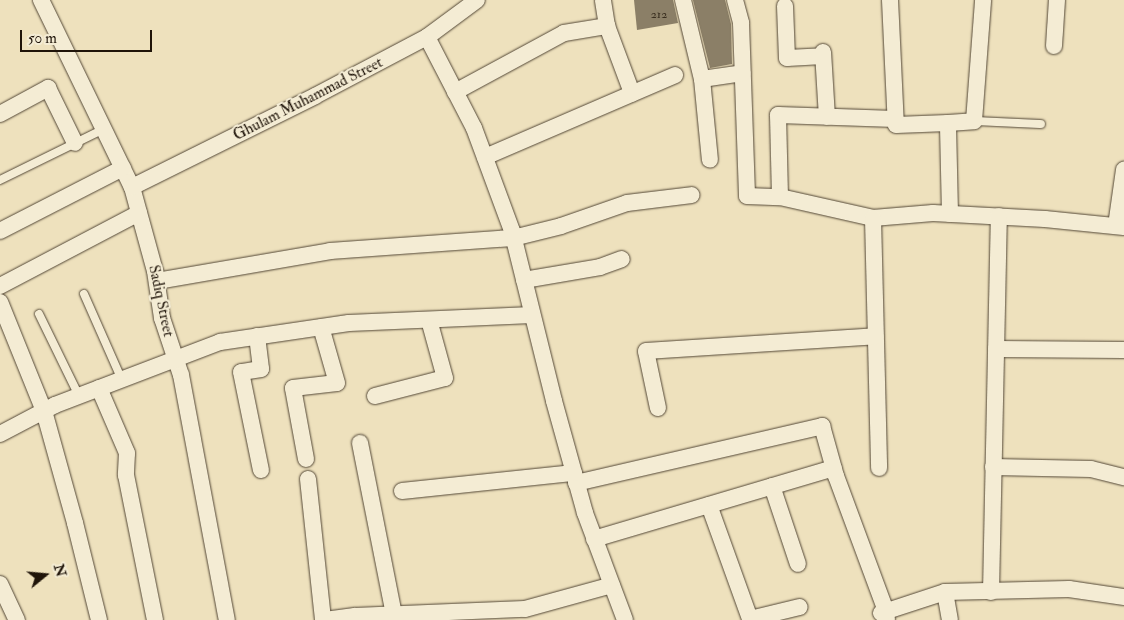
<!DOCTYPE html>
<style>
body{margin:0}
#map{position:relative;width:1124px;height:620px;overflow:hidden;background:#eee1bd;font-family:"IM FELL Double Pica",serif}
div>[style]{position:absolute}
.building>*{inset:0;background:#8b7f67}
.roads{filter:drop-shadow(0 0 1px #534736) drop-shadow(0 0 1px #534736)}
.lane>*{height:8px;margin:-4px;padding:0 4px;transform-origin:4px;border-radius:4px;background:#f4ecd4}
.street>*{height:16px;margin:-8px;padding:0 8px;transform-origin:8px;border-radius:8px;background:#f4ecd4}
span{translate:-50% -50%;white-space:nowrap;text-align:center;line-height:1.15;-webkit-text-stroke:4px #f4ecd4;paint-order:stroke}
.number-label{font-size:12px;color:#3a2f20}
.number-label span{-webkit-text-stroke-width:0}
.street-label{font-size:15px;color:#1f1409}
.north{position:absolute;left:20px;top:550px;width:50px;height:50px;-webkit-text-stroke:4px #f4ecd4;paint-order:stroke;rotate:73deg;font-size:14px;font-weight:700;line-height:20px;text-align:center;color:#1f1409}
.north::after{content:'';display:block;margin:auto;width:18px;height:22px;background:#1f1409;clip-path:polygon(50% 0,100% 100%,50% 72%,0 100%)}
.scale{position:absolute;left:20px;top:30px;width:132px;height:22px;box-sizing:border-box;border:2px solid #1f1409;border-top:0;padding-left:6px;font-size:15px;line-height:18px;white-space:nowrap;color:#1f1409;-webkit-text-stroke:4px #f4ecd4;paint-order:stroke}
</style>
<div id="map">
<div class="building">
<div style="clip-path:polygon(634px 0,673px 0,678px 23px,637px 30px)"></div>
<div style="clip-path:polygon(693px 0,725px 0,731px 24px,732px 64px,710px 68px)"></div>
</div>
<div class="roads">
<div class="lane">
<div style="left:974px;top:121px;width:67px;rotate:2.6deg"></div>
<div style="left:0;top:180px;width:116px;rotate:-26.1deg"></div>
<div style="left:84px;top:294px;width:94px;rotate:66.2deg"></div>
<div style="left:39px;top:314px;width:91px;rotate:64deg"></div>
</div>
<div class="street">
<div style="left:41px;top:0;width:208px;rotate:64.1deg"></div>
<div style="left:132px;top:187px;width:87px;rotate:74.7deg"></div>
<div style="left:155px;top:271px;width:48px;rotate:81.5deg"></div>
<div style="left:162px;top:318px;width:60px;rotate:71.6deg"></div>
<div style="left:181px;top:375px;width:249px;rotate:79.4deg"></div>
<div style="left:683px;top:0;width:81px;rotate:76.5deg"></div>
<div style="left:702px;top:79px;width:81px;rotate:84.4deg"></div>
<div style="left:735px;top:0;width:24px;rotate:75deg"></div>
<div style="left:741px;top:23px;width:173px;rotate:88deg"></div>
<div style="left:747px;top:196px;width:33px;rotate:2deg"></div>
<div style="left:780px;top:197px;width:95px;rotate:12.7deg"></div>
<div style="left:873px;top:218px;width:60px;rotate:-4.8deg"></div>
<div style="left:933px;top:213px;width:112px;rotate:3.1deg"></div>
<div style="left:1045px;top:219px;width:79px;rotate:5.8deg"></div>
<div style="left:890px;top:0;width:125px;rotate:87.3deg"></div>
<div style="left:896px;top:125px;width:52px;rotate:-2.2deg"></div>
<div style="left:785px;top:6px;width:52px;rotate:87.8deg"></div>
<div style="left:787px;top:58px;width:36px;rotate:-3deg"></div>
<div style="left:607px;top:26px;width:72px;rotate:69.5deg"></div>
<div style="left:427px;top:37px;width:102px;rotate:62.7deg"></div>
<div style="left:474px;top:128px;width:110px;rotate:69.7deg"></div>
<div style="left:512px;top:231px;width:175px;rotate:76.1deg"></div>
<div style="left:554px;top:401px;width:116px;rotate:74.5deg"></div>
<div style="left:585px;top:513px;width:114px;rotate:69.5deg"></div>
<div style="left:1054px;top:46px;width:46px;rotate:-86.3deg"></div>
<div style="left:823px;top:52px;width:65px;rotate:86.5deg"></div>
<div style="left:702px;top:79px;width:41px;rotate:-8.3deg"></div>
<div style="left:455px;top:92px;width:124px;rotate:-28.4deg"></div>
<div style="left:564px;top:33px;width:44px;rotate:-9.2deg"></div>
<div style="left:607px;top:26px;width:26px;rotate:-99deg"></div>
<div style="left:0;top:114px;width:55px;rotate:-28.4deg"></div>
<div style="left:48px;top:88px;width:61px;rotate:63.9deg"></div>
<div style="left:485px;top:157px;width:207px;rotate:-23.3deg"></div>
<div style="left:132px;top:187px;width:204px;rotate:-26.4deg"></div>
<div style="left:315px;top:96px;width:127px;rotate:-27.8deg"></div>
<div style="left:427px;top:37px;width:62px;rotate:-36.5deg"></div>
<div style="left:780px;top:197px;width:82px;rotate:-91.4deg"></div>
<div style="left:778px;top:115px;width:117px;rotate:2deg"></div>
<div style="left:950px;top:214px;width:91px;rotate:-91.3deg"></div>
<div style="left:948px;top:123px;width:26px;rotate:-4deg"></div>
<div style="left:974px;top:121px;width:121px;rotate:-85.7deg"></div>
<div style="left:873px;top:218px;width:250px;rotate:88.6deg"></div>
<div style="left:1116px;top:226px;width:57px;rotate:-81.9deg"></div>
<div style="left:0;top:231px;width:138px;rotate:-27.1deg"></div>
<div style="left:524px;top:280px;width:77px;rotate:-9.7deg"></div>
<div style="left:600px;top:267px;width:23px;rotate:-20deg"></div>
<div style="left:157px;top:281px;width:176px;rotate:-9.8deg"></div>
<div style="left:330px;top:251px;width:183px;rotate:-4.1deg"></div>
<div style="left:513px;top:238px;width:49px;rotate:-14deg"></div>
<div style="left:561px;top:226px;width:70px;rotate:-19.2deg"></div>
<div style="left:627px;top:203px;width:65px;rotate:-7deg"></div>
<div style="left:0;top:286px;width:157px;rotate:-27.7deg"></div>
<div style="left:0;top:302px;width:118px;rotate:68deg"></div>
<div style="left:44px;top:411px;width:116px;rotate:74.5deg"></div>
<div style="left:75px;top:523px;width:100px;rotate:76.1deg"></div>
<div style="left:257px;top:336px;width:33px;rotate:83deg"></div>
<div style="left:261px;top:369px;width:20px;rotate:171deg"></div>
<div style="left:241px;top:372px;width:100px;rotate:78.5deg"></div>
<div style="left:996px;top:349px;width:128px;rotate:0.4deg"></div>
<div style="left:99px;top:388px;width:71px;rotate:66.7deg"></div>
<div style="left:127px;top:453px;width:22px;rotate:93deg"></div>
<div style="left:126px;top:475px;width:148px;rotate:78.7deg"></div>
<div style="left:375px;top:396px;width:72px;rotate:-14.4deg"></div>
<div style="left:445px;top:378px;width:60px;rotate:-105.4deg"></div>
<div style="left:658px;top:408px;width:58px;rotate:-101.9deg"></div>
<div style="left:646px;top:351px;width:230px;rotate:-3.7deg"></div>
<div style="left:0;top:434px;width:62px;rotate:-27.8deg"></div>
<div style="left:55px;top:405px;width:177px;rotate:-20.9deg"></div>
<div style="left:220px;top:342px;width:130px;rotate:-8.4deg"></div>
<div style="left:349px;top:323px;width:183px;rotate:-2.5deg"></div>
<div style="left:360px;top:443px;width:174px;rotate:78.8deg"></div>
<div style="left:306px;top:459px;width:72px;rotate:-100.4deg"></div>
<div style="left:293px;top:388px;width:44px;rotate:-6.5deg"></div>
<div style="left:337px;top:383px;width:58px;rotate:-105.9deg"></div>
<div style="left:993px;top:467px;width:98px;rotate:1.2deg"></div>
<div style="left:1091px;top:469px;width:34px;rotate:14deg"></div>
<div style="left:308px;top:479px;width:142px;rotate:83.9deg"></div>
<div style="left:576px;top:483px;width:253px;rotate:-13deg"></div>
<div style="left:822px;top:426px;width:52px;rotate:74.4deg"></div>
<div style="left:836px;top:476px;width:144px;rotate:69.7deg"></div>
<div style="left:886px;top:611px;width:9px;rotate:84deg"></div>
<div style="left:772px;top:486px;width:82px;rotate:71.6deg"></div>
<div style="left:402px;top:491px;width:173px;rotate:-6deg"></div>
<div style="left:709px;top:505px;width:121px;rotate:70.2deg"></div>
<div style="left:750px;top:619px;width:51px;rotate:-13.5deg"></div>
<div style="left:594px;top:539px;width:250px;rotate:-16.5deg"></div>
<div style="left:0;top:584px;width:40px;rotate:65deg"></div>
<div style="left:945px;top:592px;width:28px;rotate:80deg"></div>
<div style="left:991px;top:592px;width:376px;rotate:-88.8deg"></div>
<div style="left:881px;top:613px;width:67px;rotate:-18.2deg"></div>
<div style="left:945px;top:592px;width:124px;rotate:-1.4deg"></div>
<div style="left:1069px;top:589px;width:56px;rotate:8.3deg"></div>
<div style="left:325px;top:620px;width:30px;rotate:-8deg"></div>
<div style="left:355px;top:616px;width:170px;rotate:-2.4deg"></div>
<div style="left:525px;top:609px;width:90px;rotate:-15.4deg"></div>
</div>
</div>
<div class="number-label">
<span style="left:659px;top:15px">212</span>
</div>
<div class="street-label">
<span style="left:308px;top:99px;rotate:-27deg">Ghulam Muhammad Street</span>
<span style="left:161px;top:301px;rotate:78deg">Sadiq Street</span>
</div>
<div class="north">N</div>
<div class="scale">50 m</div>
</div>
